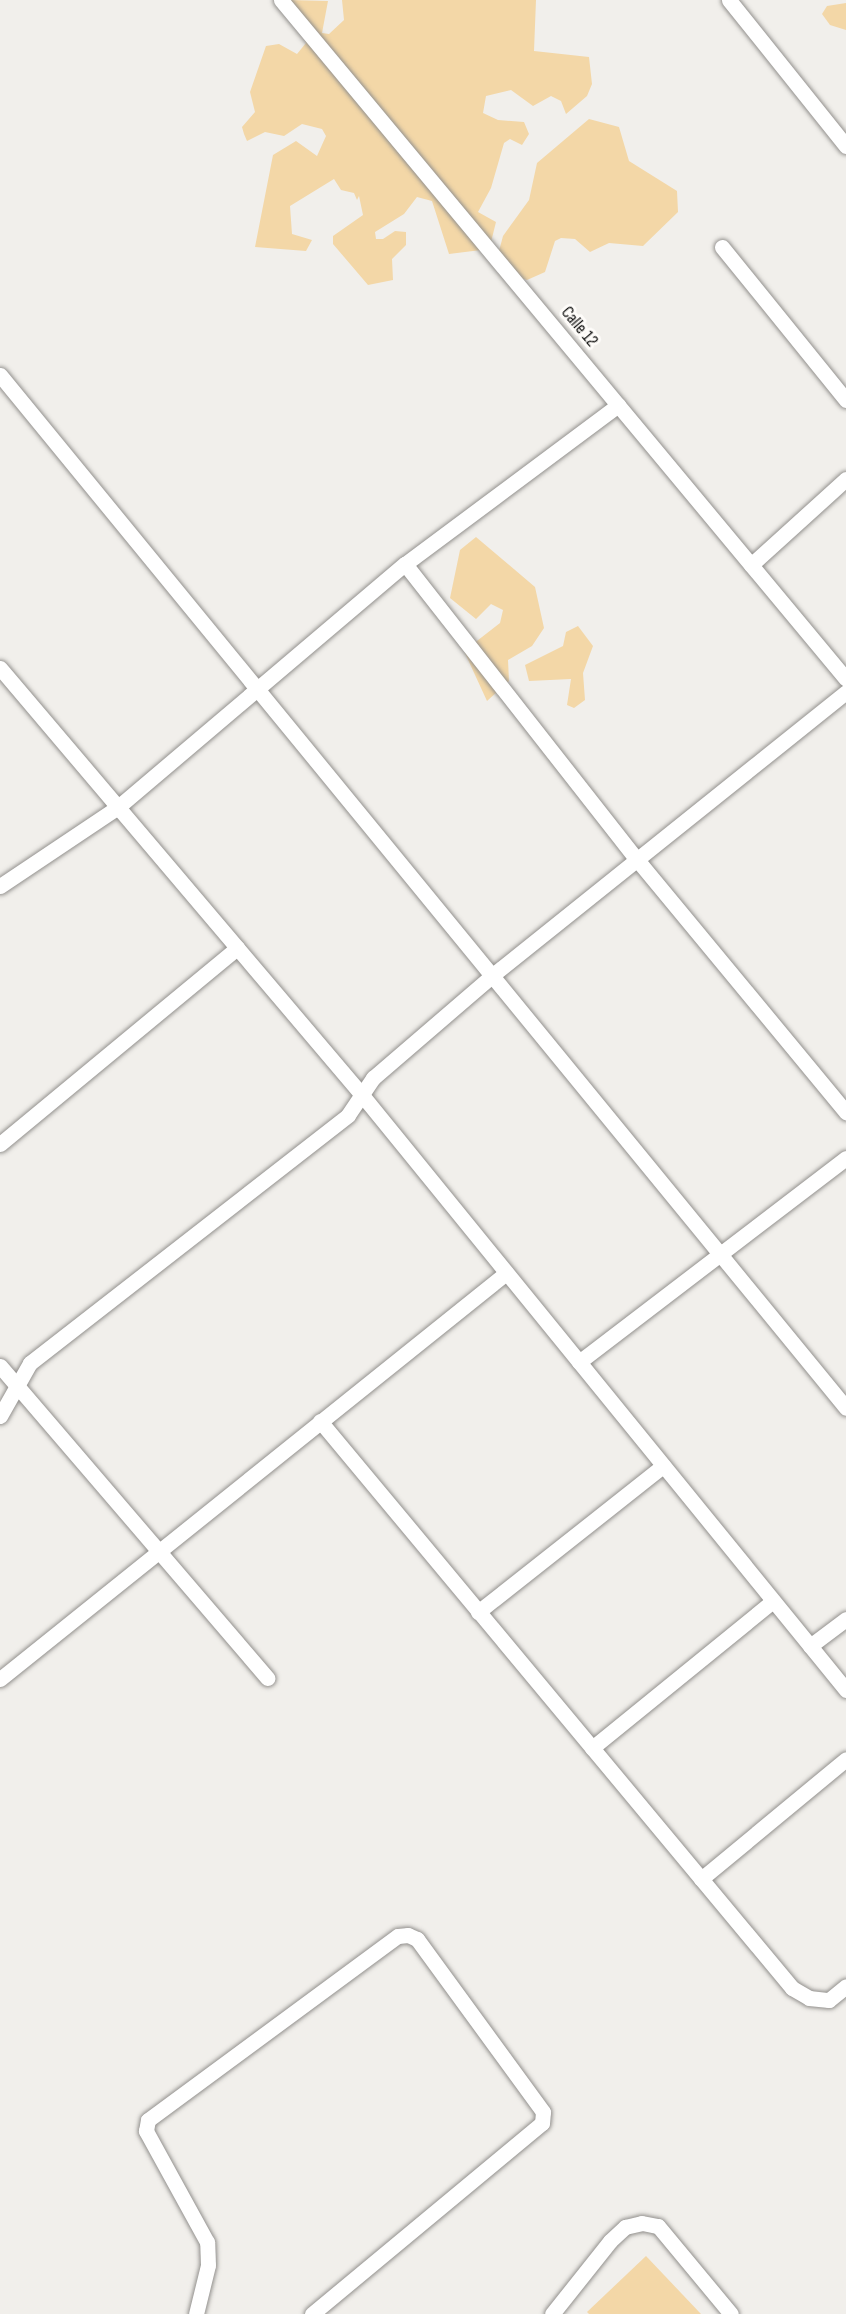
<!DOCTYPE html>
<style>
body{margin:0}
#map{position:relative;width:846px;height:2314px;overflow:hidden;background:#f1efeb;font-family:"Sofia Sans Condensed",sans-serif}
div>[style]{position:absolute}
.green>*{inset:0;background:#f3d7a7}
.roads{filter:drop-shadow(0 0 2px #92908d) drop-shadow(0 0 2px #92908d)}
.street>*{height:15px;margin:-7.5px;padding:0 7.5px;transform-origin:7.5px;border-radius:7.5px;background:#fff}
span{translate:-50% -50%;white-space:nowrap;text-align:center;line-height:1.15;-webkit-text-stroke:6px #fefcf9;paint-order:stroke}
.street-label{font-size:18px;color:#111110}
</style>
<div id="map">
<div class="green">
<div style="clip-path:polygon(289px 0,328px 1px,322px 33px,329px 34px,344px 20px,342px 0,536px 0,534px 51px,589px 57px,592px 84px,587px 96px,566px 114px,561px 101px,551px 96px,533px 106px,511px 90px,486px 96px,483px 113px,498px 120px,524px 122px,529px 134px,522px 145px,510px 139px,504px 143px,491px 188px,478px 212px,496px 222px,491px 242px,481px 250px,449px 254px,432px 201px,417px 197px,404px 214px,375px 232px,376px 239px,383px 239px,395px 231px,406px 232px,406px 245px,392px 259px,393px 280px,368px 285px,333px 244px,333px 236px,363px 215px,359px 196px,357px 200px,354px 193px,341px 190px,334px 179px,290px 206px,292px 234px,312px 240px,306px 251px,255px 247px,273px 155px,296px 141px,317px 156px,326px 136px,322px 129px,302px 124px,284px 136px,265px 132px,247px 141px,244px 134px,242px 127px,255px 112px,250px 92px,266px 46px,279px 44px,297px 54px,306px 43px)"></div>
<div style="clip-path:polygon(846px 3px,846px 30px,830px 25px,822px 14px,827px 6px)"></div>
<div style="clip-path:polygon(589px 119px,619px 127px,629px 161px,677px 191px,678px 212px,643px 246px,609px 243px,590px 252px,575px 239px,561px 238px,555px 241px,545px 272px,527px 280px,514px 276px,498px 255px,503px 236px,529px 200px,537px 163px)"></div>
<div style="clip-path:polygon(476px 537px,535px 587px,544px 628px,532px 646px,508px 660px,509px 681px,487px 701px,464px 651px,500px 623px,503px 610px,491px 604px,476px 619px,450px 598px,460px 550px)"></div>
<div style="clip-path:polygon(578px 626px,593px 646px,583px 673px,585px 700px,574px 708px,567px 705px,571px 679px,529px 681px,525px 665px,563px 646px,566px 632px)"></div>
<div style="clip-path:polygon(646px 2256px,701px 2314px,589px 2314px,587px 2312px)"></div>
</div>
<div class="roads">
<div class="street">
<div style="left:281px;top:0;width:883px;rotate:50.24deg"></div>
<div style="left:729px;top:0;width:187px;rotate:51.3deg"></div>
<div style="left:722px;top:247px;width:197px;rotate:51deg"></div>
<div style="left:0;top:375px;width:1335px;rotate:50.68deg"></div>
<div style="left:405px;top:564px;width:379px;rotate:51.9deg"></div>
<div style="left:639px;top:862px;width:325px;rotate:50.4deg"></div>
<div style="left:751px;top:565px;width:128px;rotate:-42.2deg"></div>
<div style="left:0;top:668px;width:560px;rotate:49.71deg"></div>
<div style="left:362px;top:1095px;width:767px;rotate:50.87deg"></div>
<div style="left:0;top:886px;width:142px;rotate:-33.8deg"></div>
<div style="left:118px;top:807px;width:376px;rotate:-40.3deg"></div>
<div style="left:405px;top:564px;width:266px;rotate:-36.7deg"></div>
<div style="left:0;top:1144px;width:308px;rotate:-39.6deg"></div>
<div style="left:579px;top:1362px;width:336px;rotate:-37.4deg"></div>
<div style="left:0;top:1366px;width:411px;rotate:49.4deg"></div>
<div style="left:0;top:1416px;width:61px;rotate:-60.5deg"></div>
<div style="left:30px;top:1363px;width:403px;rotate:-37.9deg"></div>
<div style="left:348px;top:1115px;width:45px;rotate:-56deg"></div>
<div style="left:373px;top:1078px;width:160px;rotate:-40.7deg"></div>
<div style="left:494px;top:974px;width:451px;rotate:-38.7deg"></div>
<div style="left:320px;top:1421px;width:738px;rotate:50.22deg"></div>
<div style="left:792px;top:1988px;width:20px;rotate:30deg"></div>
<div style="left:809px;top:1998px;width:20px;rotate:6deg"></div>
<div style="left:829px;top:2000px;width:22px;rotate:-39deg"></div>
<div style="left:478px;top:1612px;width:236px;rotate:-38.3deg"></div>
<div style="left:810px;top:1646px;width:45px;rotate:-36.9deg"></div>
<div style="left:0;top:1679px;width:649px;rotate:-38.74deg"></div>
<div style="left:592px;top:1748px;width:233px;rotate:-39.1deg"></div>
<div style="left:701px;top:1879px;width:188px;rotate:-39.6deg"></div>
<div style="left:196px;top:2314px;width:50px;rotate:-76.2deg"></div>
<div style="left:208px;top:2265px;width:23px;rotate:-92deg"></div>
<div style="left:207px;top:2242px;width:127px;rotate:-118.8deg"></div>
<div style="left:146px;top:2131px;width:11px;rotate:-80deg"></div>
<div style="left:148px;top:2120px;width:310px;rotate:-36.4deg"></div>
<div style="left:398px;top:1936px;width:10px;rotate:-6deg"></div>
<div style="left:408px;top:1935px;width:10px;rotate:24deg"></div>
<div style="left:417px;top:1939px;width:214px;rotate:53.9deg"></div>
<div style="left:543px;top:2112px;width:11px;rotate:95deg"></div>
<div style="left:542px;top:2123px;width:299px;rotate:140.3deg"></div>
<div style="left:552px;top:2314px;width:93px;rotate:-51.5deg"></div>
<div style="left:610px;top:2241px;width:21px;rotate:-43deg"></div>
<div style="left:625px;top:2227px;width:17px;rotate:-13deg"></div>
<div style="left:642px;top:2223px;width:16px;rotate:11deg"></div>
<div style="left:658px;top:2226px;width:114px;rotate:50.3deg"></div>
</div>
</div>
<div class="street-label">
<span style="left:579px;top:327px;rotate:50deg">Calle 12</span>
</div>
</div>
